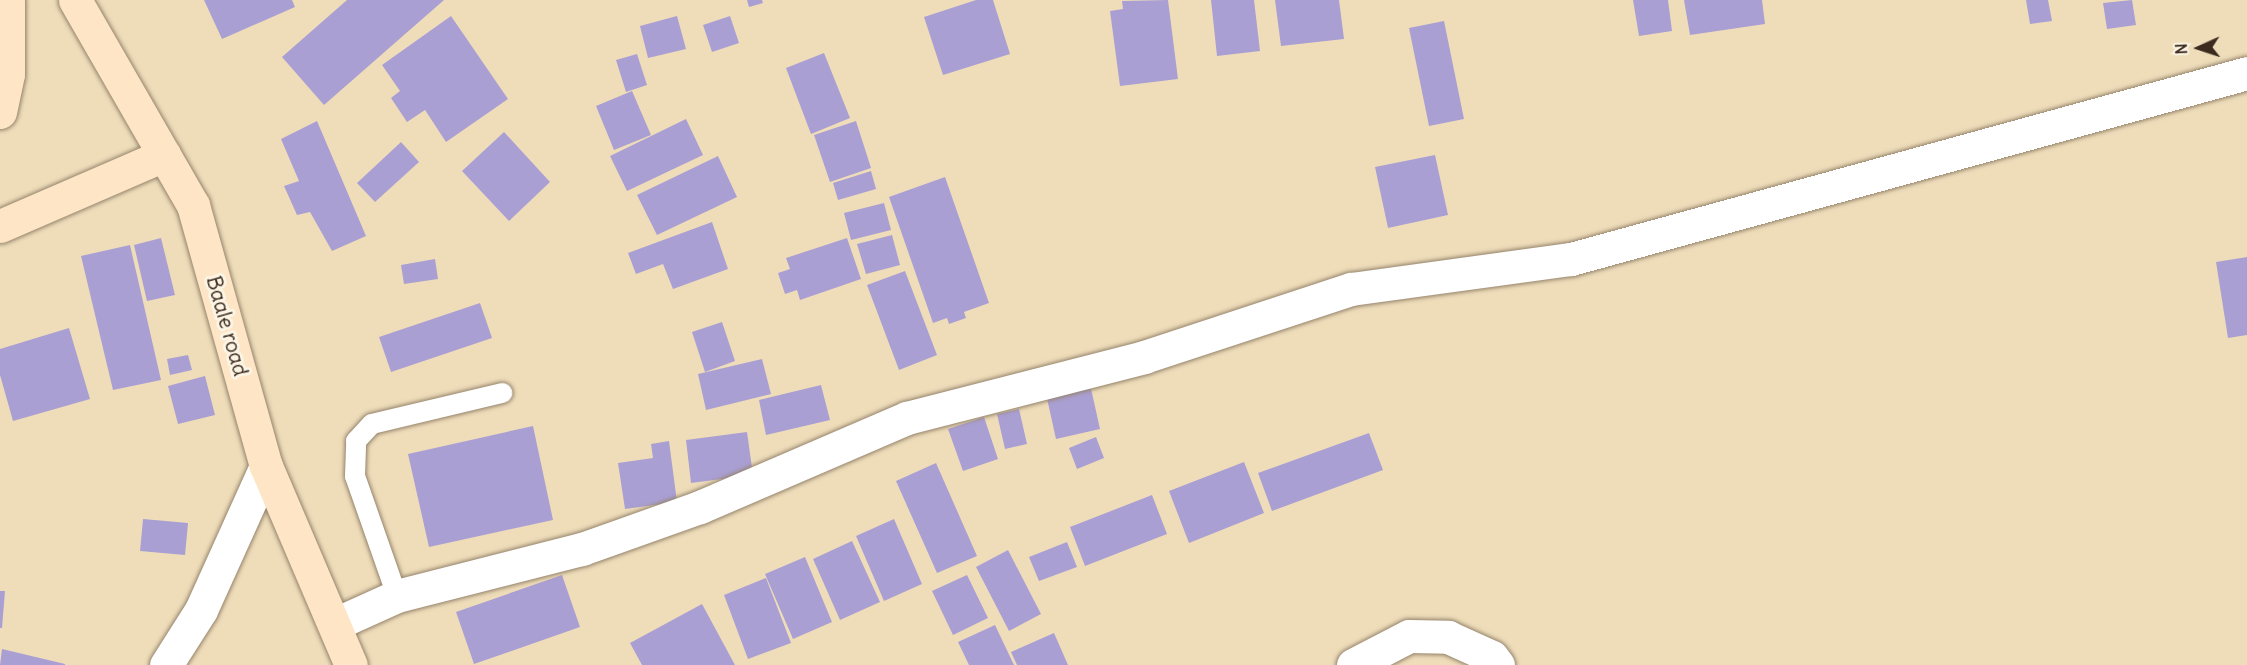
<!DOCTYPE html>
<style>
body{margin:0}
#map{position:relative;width:2247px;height:665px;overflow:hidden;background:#efddba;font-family:Delius,sans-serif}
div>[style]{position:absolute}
.building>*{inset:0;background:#aa9fd3}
.roads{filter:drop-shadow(0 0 2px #95846c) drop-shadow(0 0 2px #95846c)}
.lane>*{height:20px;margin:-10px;padding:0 10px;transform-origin:10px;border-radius:10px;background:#fff}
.street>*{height:33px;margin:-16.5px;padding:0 16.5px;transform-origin:16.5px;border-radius:16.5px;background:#fff}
.secondary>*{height:33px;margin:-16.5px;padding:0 16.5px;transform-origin:16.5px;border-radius:16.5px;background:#fde5c5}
span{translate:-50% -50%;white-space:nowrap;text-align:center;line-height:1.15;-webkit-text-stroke:6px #fcf5e5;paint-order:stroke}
.street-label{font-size:21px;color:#3b2a1e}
.north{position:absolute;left:2169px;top:18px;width:60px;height:60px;-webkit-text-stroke:4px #fcf5e5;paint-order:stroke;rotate:267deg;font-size:16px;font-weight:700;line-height:24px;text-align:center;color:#3b2a1e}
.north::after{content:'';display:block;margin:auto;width:21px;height:27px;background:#3b2a1e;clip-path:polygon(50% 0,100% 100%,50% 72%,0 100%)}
</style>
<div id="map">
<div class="building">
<div style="clip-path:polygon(204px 0,292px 0,295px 7px,222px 39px)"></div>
<div style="clip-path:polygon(347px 0,444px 0,324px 105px,282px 57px)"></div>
<div style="clip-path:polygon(747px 0,762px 0,763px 3px,749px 7px)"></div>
<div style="clip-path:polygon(976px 0,993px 0,1010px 54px,943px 75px,924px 17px)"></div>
<div style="clip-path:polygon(1168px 0,1178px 79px,1120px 86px,1110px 11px,1123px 9px,1122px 1px)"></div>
<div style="clip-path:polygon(1211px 0,1254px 0,1260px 51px,1217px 56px)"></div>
<div style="clip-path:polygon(1275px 0,1339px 0,1344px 39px,1281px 46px)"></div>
<div style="clip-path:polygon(1633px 0,1668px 0,1672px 31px,1639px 36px)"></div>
<div style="clip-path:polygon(1684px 0,1762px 0,1765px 24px,1690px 35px)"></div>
<div style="clip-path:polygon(2026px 0,2048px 0,2052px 21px,2030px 24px)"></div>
<div style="clip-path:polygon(2132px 0,2136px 25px,2107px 29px,2103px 3px)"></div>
<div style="clip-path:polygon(451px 16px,508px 99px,446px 142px,425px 110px,407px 122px,391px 98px,400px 91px,382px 65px)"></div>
<div style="clip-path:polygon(677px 16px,686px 49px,648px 58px,640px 26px)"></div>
<div style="clip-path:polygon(730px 16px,739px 43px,712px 52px,703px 25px)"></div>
<div style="clip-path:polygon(1444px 21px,1464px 119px,1429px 126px,1409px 28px)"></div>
<div style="clip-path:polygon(824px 53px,850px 118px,811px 134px,786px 68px)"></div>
<div style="clip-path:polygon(637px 54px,647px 85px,626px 92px,616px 60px)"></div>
<div style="clip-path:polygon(632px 91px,651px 135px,614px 150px,596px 106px)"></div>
<div style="clip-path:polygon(686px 119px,703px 155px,627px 191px,610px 156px)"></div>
<div style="clip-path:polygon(317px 121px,366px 236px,332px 251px,310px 212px,297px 215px,284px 186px,299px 181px,281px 139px)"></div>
<div style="clip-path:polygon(856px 121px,871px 168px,830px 182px,814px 135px)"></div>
<div style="clip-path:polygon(504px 132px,550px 182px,509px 221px,462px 171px)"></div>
<div style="clip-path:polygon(401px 142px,419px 162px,375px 202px,357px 183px)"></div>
<div style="clip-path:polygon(1435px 155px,1448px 215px,1388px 228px,1375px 167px)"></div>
<div style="clip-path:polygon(718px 156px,737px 197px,657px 235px,637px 195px)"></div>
<div style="clip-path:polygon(871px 171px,876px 189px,838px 200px,833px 183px)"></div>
<div style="clip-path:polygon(945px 177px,989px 303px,964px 312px,966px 318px,949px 324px,947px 318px,933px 323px,889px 197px)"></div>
<div style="clip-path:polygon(884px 203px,891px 230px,851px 240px,844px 213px)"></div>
<div style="clip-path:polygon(712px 222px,728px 269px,673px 289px,663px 264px,636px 274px,628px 253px)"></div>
<div style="clip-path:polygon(892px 235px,900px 265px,866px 274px,857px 244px)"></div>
<div style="clip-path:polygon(161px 238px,175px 295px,147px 301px,134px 245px)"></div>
<div style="clip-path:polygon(847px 238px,861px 279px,800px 300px,797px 290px,785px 294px,778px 273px,790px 269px,786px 258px)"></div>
<div style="clip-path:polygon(130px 245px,161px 380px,113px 390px,81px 256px)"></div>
<div style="clip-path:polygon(2247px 257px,2247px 335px,2228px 338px,2216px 262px)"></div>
<div style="clip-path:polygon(435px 259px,438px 279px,404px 284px,401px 265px)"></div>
<div style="clip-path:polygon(905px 271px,937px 355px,899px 370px,867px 285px)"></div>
<div style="clip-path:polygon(480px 303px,492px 338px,391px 372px,379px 337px)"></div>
<div style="clip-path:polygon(722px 322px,735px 361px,705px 372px,692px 332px)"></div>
<div style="clip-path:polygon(69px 328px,90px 399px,13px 421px,0 375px,0 349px)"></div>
<div style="clip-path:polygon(188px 355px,192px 370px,170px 375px,167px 359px)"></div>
<div style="clip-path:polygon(762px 359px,771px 394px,706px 410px,698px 374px)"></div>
<div style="clip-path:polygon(205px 376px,215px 415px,178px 424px,168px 386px)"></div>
<div style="clip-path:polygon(1090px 384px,1100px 429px,1056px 439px,1046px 394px)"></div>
<div style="clip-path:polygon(821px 385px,830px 420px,766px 435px,759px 400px)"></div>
<div style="clip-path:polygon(1019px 409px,1027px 444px,1005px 449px,997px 414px)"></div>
<div style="clip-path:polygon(984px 417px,998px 459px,963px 471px,948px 429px)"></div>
<div style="clip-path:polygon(533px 426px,553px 520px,429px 547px,408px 454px)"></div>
<div style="clip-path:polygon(747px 432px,753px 475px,691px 483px,686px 440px)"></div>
<div style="clip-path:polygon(1369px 433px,1383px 470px,1272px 511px,1258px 473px)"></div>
<div style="clip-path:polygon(1096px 437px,1104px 458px,1077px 469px,1069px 448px)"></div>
<div style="clip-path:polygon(669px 441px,677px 502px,625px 509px,618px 463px,653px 458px,651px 444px)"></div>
<div style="clip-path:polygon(1244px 462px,1264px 513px,1189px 543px,1169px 491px)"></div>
<div style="clip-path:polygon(936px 463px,977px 556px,937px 573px,896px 481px)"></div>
<div style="clip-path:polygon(1152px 495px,1167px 534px,1085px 566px,1070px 527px)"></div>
<div style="clip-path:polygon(143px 519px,188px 523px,185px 555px,140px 551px)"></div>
<div style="clip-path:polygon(894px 519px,922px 584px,884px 601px,856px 536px)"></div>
<div style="clip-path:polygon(852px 541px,880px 602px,840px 620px,813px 559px)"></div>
<div style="clip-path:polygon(1067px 542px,1077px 567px,1039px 581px,1029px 557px)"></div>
<div style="clip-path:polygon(1008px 550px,1041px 614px,1009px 631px,976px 567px)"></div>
<div style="clip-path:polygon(805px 557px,832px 622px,793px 639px,765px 574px)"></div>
<div style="clip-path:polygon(562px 575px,580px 627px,474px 664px,456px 612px)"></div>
<div style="clip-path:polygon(967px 575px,988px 618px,953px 635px,932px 591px)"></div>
<div style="clip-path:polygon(766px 578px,791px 643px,748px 659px,724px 595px)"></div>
<div style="clip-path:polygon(0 591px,5px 591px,2px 628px,0 628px)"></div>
<div style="clip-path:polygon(702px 604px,735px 665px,642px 665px,630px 643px)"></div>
<div style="clip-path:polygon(995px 625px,1014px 665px,969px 665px,958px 642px)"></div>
<div style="clip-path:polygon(1054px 633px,1068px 665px,1017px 665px,1011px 652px)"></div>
<div style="clip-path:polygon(2px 649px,65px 664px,65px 665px,0 665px)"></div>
</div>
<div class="roads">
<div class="lane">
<div style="left:397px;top:596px;width:127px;rotate:-109.3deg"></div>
<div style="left:355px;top:476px;width:35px;rotate:-88deg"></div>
<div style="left:356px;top:441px;width:23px;rotate:-47deg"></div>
<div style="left:372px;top:424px;width:134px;rotate:-13.4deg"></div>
</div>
<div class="street">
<div style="left:335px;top:624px;width:68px;rotate:-24.3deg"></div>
<div style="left:397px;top:596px;width:191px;rotate:-14.3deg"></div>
<div style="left:582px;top:549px;width:125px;rotate:-19.6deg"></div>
<div style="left:700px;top:507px;width:225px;rotate:-23.3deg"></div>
<div style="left:907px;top:418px;width:245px;rotate:-14.4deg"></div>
<div style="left:1144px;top:357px;width:218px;rotate:-18.2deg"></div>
<div style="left:1351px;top:289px;width:222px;rotate:-7.8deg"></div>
<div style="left:1571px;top:259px;width:701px;rotate:-15.38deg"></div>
<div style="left:166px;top:665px;width:65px;rotate:-57.5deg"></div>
<div style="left:201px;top:610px;width:158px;rotate:-65.7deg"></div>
<div style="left:1353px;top:665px;width:63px;rotate:-27.4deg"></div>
<div style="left:1409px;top:636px;width:39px;rotate:1deg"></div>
<div style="left:1448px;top:637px;width:48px;rotate:24.4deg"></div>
<div style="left:1492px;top:657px;width:10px;rotate:53deg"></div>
</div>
<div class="secondary">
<div style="left:75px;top:0;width:237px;rotate:60.1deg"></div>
<div style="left:193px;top:205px;width:271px;rotate:74.4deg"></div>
<div style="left:266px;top:466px;width:216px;rotate:66.9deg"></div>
<div style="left:0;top:112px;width:39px;rotate:-78deg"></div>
<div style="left:8px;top:74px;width:74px;rotate:-90deg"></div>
<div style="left:0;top:226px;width:179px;rotate:-23.4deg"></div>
</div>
</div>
<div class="street-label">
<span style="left:227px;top:326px;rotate:74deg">Baale road</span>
</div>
<div class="north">N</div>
</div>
